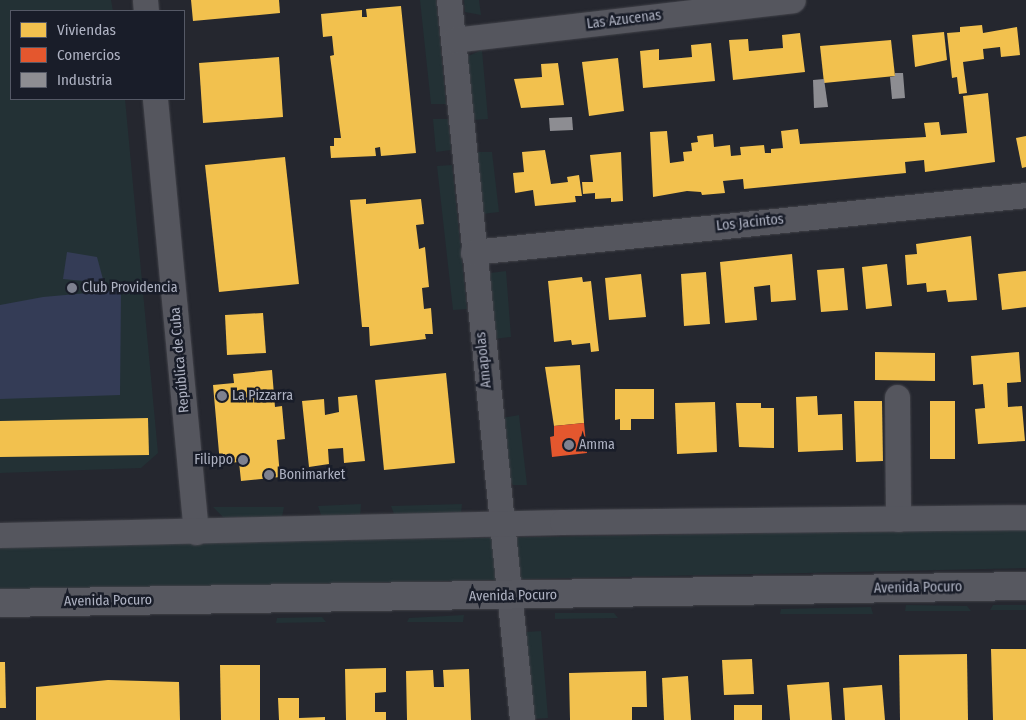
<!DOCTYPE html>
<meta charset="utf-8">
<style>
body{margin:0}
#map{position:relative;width:1026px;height:720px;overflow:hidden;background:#25272f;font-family:"Fira Sans Condensed",sans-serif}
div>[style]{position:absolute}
.green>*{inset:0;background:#233135}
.water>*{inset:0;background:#343c56}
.homes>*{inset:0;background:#f2c14e}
.shops>*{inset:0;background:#e4572e}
.industry>*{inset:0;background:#8d8d92}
.roads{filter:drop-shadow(0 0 1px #414249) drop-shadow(0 0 1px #414249)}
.minor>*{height:25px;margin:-12.5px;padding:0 12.5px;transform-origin:12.5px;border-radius:12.5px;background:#55565e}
.major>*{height:28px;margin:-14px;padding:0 14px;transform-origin:14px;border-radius:14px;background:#575860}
.dots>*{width:14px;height:14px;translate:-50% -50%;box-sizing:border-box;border:2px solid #191d29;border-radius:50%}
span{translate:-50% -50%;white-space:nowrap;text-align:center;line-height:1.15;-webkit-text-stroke:5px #191d29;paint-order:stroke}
.street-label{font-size:14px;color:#aeb2c2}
.poi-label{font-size:14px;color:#aeb2c2}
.left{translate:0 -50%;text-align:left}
.right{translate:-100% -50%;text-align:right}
.legend{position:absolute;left:10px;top:10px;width:175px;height:90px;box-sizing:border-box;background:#191d29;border:1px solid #555966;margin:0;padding:6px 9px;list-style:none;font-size:15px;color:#aeb2c2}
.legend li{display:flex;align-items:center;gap:10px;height:25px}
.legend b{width:25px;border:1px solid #555966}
</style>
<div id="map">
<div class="green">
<div style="clip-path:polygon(0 0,111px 0,113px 11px,11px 11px,11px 99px,125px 99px,158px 453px,141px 468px,0 473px)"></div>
<div style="clip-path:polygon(420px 0,436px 0,446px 104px,431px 104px)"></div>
<div style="clip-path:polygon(464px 0,479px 0,481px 15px,465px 12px)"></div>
<div style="clip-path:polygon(482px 50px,488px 119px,473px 120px,466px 57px)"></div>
<div style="clip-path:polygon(433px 119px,448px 119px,451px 150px,436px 152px)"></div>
<div style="clip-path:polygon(476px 152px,492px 152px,499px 212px,482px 214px)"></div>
<div style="clip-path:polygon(452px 165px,467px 309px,453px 310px,437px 166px)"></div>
<div style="clip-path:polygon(506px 271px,511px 337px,494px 339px,488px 278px,490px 273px)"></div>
<div style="clip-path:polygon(519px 415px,527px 485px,513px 485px,508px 479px,502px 418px)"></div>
<div style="clip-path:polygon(361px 504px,360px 518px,322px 518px,318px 506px)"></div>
<div style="clip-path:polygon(462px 504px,461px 514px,394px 514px,391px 506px)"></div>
<div style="clip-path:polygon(213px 507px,284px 507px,282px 517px,225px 519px)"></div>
<div style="clip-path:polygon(1026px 529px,1026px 568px,0 591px,0 546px)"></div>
<div style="clip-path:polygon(906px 605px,967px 606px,971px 611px,905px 611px)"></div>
<div style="clip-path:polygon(993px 605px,1026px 605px,1026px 610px,990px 610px)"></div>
<div style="clip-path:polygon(871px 607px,873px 614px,780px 614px,781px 609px)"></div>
<div style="clip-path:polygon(555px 613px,614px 613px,618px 618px,555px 619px)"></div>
<div style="clip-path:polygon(464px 615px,463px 622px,407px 622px,409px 618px)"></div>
<div style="clip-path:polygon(322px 617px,326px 622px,276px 623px,277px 618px)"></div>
<div style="clip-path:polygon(541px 631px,548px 718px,533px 719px,526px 632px)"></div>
</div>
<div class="water">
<div style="clip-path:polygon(67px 252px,97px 257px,104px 283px,63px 279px)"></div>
<div style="clip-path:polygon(121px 290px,120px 395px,0 399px,0 305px,43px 297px)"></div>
</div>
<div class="homes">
<div style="clip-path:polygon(191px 0,279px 0,280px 13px,193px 21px)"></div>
<div style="clip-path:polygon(401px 6px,416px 153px,381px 156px,380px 147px,375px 148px,376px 156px,331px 158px,330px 146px,334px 146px,334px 138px,341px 138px,330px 56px,334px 55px,332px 36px,323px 37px,321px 14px,362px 10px,362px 17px,367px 17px,366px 9px)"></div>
<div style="clip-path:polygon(982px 25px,983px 33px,1017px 27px,1020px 55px,1001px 57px,1000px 47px,983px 49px,984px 59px,963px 62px,967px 93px,959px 94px,957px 77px,952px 78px,947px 33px,960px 32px,960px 27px)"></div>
<div style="clip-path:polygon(944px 32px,947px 60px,915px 67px,912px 35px)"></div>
<div style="clip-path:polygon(800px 33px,805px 72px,733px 80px,729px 40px,748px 39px,749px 51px,783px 48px,782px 35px)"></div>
<div style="clip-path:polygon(891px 40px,895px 76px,824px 83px,820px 46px)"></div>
<div style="clip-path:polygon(711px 43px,715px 81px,643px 88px,640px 51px,659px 49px,659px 60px,692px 57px,691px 45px)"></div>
<div style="clip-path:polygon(279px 57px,283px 117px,203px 123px,199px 63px)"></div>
<div style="clip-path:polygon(618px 58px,624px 111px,589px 116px,582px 62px)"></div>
<div style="clip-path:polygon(558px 63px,564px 105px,521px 108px,514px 79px,542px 77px,541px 64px)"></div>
<div style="clip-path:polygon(988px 93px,995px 162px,925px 172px,924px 160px,905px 162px,906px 173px,744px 189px,743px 179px,723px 181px,725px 193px,702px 195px,701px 192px,687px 191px,653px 197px,650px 132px,667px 131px,670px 163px,684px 161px,683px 152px,692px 151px,691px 143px,698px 142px,697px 136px,713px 134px,714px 147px,730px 145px,731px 156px,741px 155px,740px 147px,764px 145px,765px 153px,771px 153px,771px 149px,783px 148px,781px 131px,798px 129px,800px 144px,926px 137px,924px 123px,939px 122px,941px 135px,967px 133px,963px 96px)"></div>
<div style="clip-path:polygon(1026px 136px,1026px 167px,1022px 168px,1016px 138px)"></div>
<div style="clip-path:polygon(545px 150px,551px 184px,568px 182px,567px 177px,579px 175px,582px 196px,575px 196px,576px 202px,535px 206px,533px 190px,515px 193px,513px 173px,524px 172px,522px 152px)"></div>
<div style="clip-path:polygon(621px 152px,623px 201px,611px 202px,611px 198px,595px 199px,595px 193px,583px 194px,582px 182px,593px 182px,590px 155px)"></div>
<div style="clip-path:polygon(285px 157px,299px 284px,219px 292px,205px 165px)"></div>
<div style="clip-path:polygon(366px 199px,366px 204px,421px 199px,424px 224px,416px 225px,419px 249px,425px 247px,429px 287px,422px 288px,424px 309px,431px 308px,433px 334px,425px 334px,426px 339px,370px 346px,369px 327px,362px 327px,350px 200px)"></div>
<div style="clip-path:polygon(971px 236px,977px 300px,948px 302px,946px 290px,927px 292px,926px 283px,907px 285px,905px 255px,917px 254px,916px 244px)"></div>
<div style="clip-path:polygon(792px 254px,796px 300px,771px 302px,770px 285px,754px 287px,757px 320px,725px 323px,720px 262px)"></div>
<div style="clip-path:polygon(887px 264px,892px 306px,866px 309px,862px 267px)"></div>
<div style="clip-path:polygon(844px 268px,848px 310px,821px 312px,817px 270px)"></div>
<div style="clip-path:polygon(1026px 271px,1026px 307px,1002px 310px,998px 274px)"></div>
<div style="clip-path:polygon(706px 272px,710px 324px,684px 326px,681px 274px)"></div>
<div style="clip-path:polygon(641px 274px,646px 317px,609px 320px,605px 278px)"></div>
<div style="clip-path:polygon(582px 277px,583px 282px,591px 281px,599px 351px,591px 352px,590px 343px,572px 345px,571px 340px,554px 342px,548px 281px)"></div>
<div style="clip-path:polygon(263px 313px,266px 353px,227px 355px,225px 315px)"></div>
<div style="clip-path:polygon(875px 352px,935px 353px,935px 381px,875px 380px)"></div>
<div style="clip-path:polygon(1019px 352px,1021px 382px,1007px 383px,1008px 407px,1022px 406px,1025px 441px,978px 444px,975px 409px,985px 408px,983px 384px,973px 385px,971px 356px)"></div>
<div style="clip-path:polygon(580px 365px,584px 423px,554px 426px,545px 367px)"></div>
<div style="clip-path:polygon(272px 370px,275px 407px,282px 406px,285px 439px,277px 440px,280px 477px,241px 481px,239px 462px,220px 464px,213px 385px,234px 383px,233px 374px)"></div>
<div style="clip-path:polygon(446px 373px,455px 463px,384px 470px,375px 380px)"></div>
<div style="clip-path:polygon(615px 389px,654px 389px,654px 419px,631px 419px,631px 430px,620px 430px,620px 419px,615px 420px)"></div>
<div style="clip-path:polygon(357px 395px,365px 461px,344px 463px,343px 448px,328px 449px,329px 464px,309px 467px,302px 401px,324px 399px,325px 415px,339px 412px,338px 397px)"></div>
<div style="clip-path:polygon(817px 396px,818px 415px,842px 414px,843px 450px,798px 452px,796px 397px)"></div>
<div style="clip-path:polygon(854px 401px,882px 401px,883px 461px,856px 462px)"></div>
<div style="clip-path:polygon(930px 401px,955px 401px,955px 459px,930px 459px)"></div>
<div style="clip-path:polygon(715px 402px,717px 452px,677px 454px,675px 403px)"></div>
<div style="clip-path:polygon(736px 403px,761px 403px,761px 408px,774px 408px,774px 448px,739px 447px)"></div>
<div style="clip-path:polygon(148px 418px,149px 455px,0 457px,0 421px)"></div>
<div style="clip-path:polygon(991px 649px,1026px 649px,1026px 720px,993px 720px)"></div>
<div style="clip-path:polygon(967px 654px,968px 720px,900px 720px,899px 655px)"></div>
<div style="clip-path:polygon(752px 659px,754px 694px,724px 695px,722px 660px)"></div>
<div style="clip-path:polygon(0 662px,5px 662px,6px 708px,0 708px)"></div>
<div style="clip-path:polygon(220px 665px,260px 665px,260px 720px,221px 720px)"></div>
<div style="clip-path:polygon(386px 668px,386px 692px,375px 693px,375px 712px,386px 712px,386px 720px,346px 720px,345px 669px)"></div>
<div style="clip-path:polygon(469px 669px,471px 720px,407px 720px,406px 671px,433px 670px,434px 687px,444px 687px,443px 670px)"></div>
<div style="clip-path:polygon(646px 671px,647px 707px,632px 707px,632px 720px,570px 720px,569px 673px)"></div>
<div style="clip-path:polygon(688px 676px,691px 720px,664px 720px,662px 678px)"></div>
<div style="clip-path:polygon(108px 680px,179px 682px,180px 720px,36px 720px,36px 687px)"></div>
<div style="clip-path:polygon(829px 682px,832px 720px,790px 720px,787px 685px)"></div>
<div style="clip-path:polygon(882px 685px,885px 720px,845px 720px,843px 688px)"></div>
<div style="clip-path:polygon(278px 698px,299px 698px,299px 718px,325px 717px,325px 720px,279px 720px)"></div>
<div style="clip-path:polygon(734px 705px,762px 705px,762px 720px,734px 720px)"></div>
</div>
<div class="shops">
<div style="clip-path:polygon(584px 423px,587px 453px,552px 457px,550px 437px,554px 436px,554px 426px)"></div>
</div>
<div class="industry">
<div style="clip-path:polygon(895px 73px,903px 73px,905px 98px,892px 99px,890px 77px,895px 76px)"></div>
<div style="clip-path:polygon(824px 79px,828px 107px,814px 108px,813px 80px)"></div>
<div style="clip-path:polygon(572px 117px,573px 130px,550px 131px,549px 118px)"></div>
</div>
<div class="roads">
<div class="minor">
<div style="left:145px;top:0;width:11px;rotate:85deg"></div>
<div style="left:449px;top:0;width:724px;rotate:84.21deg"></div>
<div style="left:454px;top:40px;width:341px;rotate:-6.7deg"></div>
<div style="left:155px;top:99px;width:435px;rotate:84.6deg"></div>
<div style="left:473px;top:252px;width:556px;rotate:-5.88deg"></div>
<div style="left:897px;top:397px;width:122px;rotate:89.5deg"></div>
<div style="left:0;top:535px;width:562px;rotate:-1.33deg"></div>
<div style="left:562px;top:522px;width:464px;rotate:-0.6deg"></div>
</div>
<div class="major">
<div style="left:0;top:603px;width:1026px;rotate:-0.95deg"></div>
</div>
</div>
<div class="dots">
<div style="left:72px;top:288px;background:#7e818f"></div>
<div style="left:222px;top:396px;background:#7e818f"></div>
<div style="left:569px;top:445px;background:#7e818f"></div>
<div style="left:243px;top:460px;background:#7e818f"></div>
<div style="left:269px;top:475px;background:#7e818f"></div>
</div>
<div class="street-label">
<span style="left:624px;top:20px;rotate:-7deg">Las Azucenas</span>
<span style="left:750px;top:223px;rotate:-6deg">Los Jacintos</span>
<span style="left:180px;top:360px;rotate:-95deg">República de Cuba</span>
<span style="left:484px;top:360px;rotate:-96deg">Amapolas</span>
<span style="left:918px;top:588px;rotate:-1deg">Avenida Pocuro</span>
<span style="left:513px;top:596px;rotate:-1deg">Avenida Pocuro</span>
<span style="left:108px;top:601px;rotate:-1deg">Avenida Pocuro</span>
</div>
<div class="poi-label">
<span class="left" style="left:82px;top:288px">Club Providencia</span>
<span class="left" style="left:232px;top:396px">La Pizzarra</span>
<span class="left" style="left:579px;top:445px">Amma</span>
<span class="right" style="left:233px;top:460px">Filippo</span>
<span class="left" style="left:279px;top:475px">Bonimarket</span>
</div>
<ul class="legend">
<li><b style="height:14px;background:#f2c14e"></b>Viviendas</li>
<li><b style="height:14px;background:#e4572e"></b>Comercios</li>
<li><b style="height:14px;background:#8d8d92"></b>Industria</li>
</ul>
</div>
